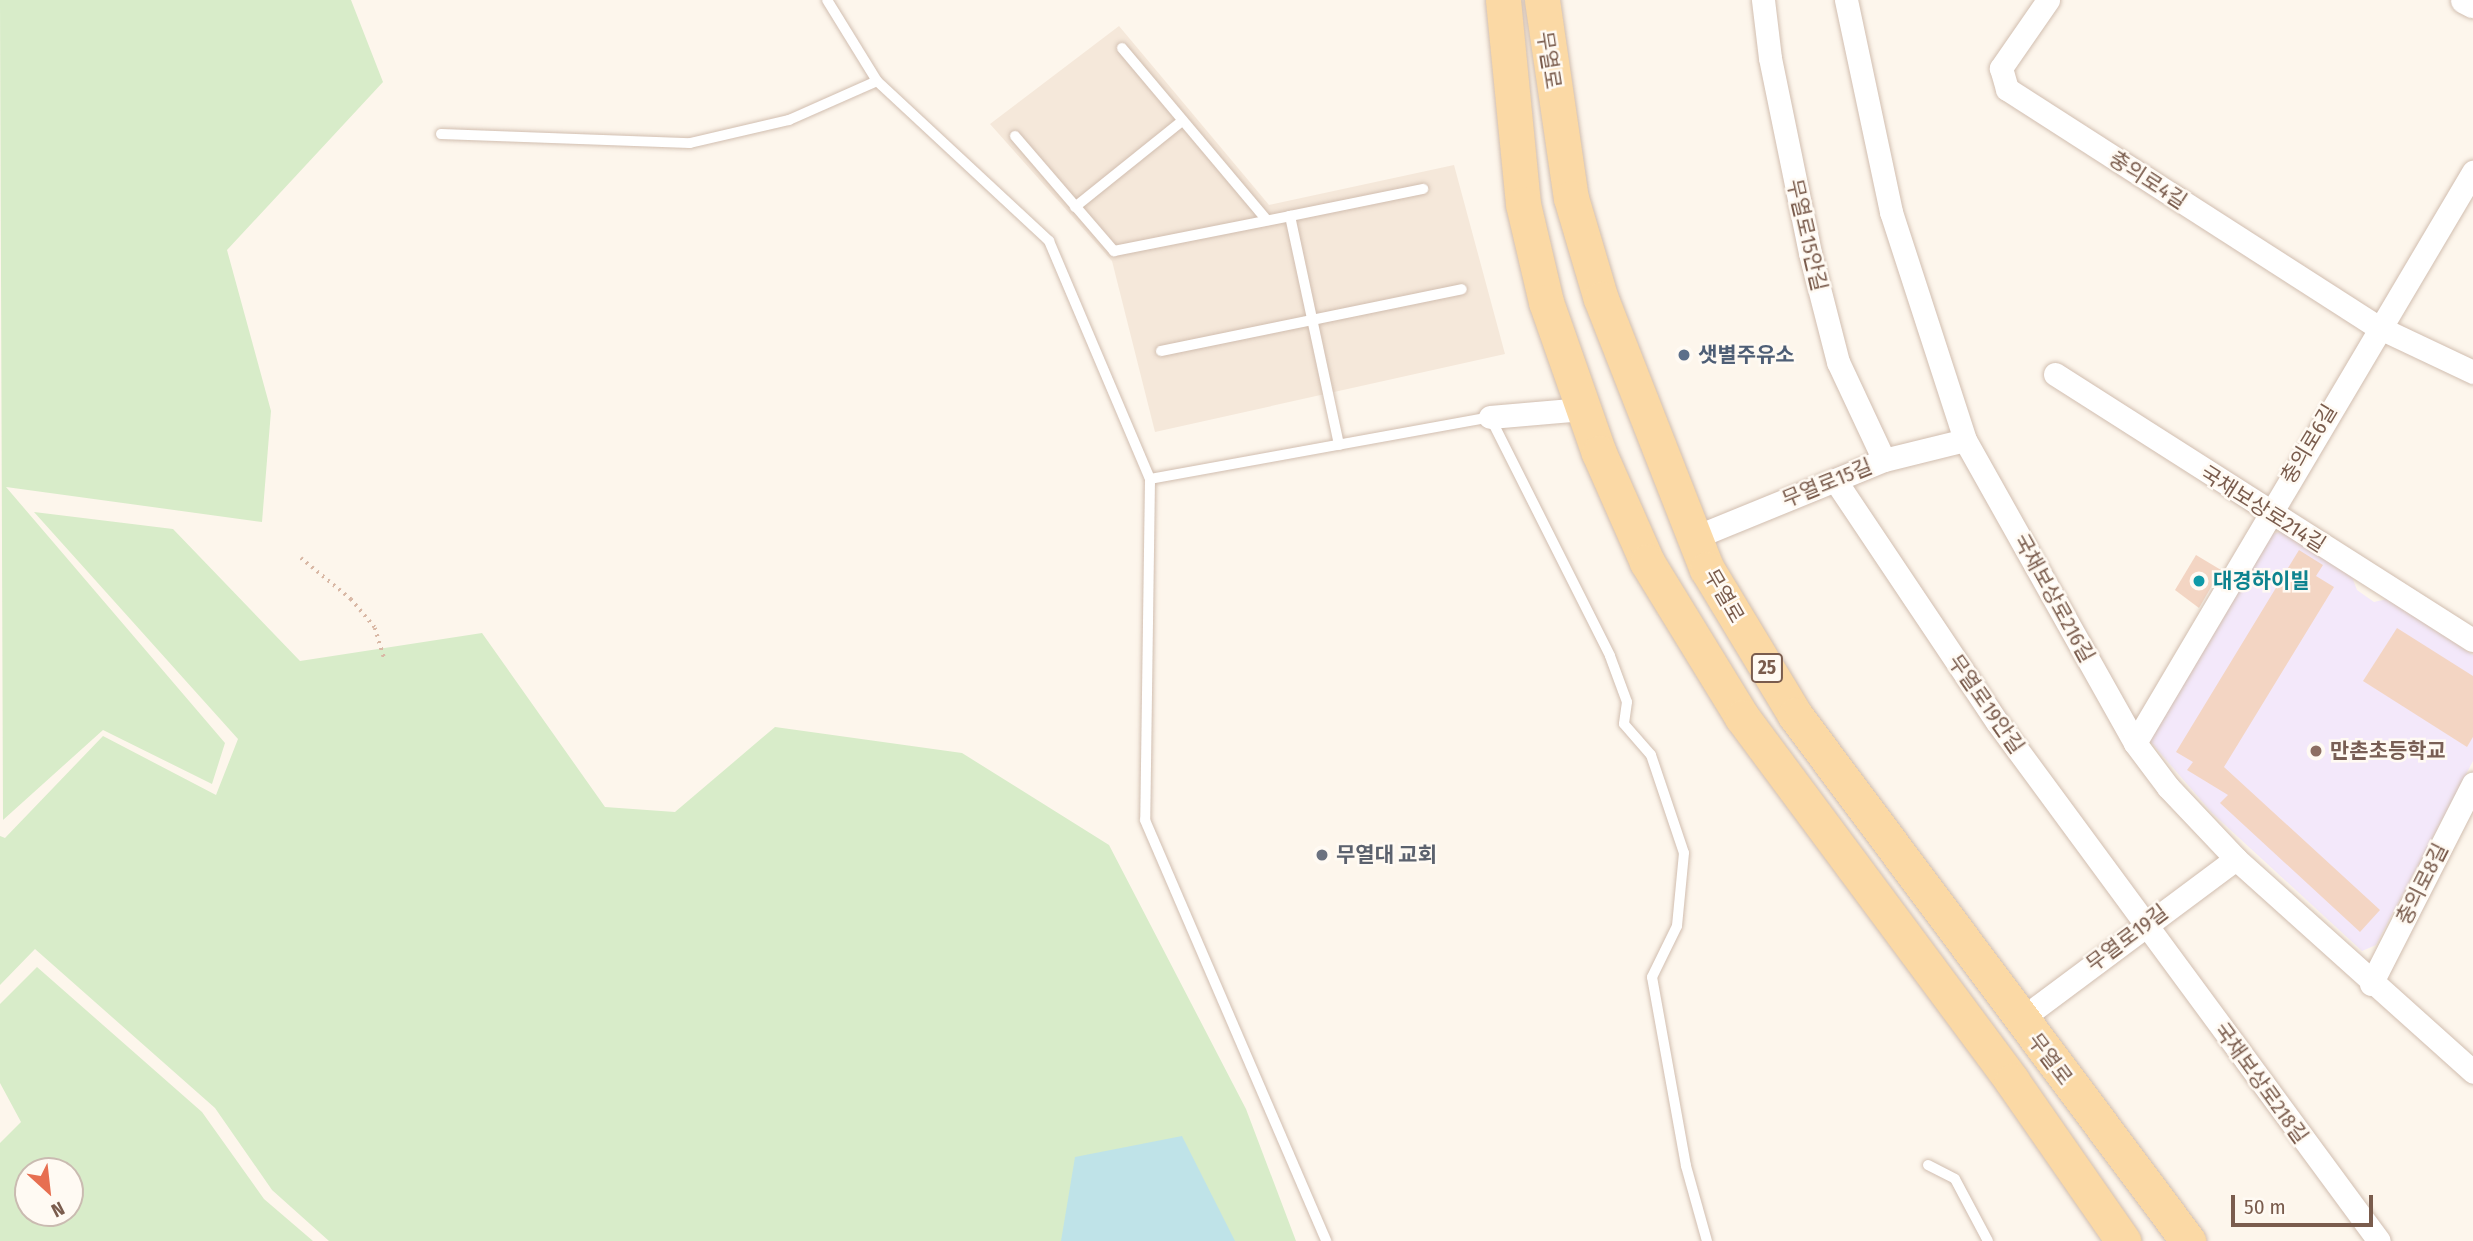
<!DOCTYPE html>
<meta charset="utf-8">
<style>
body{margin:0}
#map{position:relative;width:2473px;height:1241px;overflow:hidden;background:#fdf6ec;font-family:"Fira Sans Condensed","Noto Sans KR",sans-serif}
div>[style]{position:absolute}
.residential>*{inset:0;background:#f5e8da}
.education>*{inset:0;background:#f3e8fa}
.green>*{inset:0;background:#d8ecc9}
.water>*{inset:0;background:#bfe3e8}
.building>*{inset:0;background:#f3d5c3}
.path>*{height:3.5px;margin-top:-1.75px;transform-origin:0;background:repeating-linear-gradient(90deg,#d9b8a5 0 2px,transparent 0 7px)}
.roads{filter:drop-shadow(0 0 2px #d1beb0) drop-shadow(0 0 2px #d1beb0)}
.service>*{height:10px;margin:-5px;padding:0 5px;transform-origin:5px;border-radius:5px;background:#fff}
.minor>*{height:23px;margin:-11.5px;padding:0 11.5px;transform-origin:11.5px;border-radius:11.5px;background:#fff}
.tertiary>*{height:28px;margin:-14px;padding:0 14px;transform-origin:14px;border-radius:14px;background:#fff}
.primary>*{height:35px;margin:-17.5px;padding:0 17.5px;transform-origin:17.5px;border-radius:17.5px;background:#fbd9a5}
.dots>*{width:19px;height:19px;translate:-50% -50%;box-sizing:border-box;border:4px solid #fffaf3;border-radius:50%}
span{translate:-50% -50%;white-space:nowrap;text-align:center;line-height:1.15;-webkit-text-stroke:5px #fffaf3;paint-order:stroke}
.shield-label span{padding:2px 5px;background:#fffaf3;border:2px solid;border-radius:5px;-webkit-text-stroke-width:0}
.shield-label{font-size:19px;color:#7a5c4d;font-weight:700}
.street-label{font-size:21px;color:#7a5c4d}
.service-label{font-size:21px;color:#4e5e75;font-weight:700}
.left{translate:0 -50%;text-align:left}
.culture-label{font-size:21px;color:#0d838f;font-weight:700}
.education-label{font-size:21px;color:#785e54;font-weight:700}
.worship-label{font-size:21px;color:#5b616d;font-weight:700}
.north{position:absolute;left:14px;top:1157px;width:70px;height:70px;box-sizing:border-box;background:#fffaf3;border:2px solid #cabbb1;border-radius:50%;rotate:153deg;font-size:19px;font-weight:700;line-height:28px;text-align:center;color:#7a5c4d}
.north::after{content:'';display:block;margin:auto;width:24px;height:32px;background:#e76f51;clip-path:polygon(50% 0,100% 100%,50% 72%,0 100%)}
.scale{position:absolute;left:2231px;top:1195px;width:142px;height:32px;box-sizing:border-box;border:4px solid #7a5c4d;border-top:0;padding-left:9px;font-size:21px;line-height:24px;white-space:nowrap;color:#7a5c4d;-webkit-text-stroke:5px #fffaf3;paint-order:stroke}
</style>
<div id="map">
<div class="residential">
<div style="clip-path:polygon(1119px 26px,1269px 205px,1454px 165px,1505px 354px,1155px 432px,1112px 261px,990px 124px)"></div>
</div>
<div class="education">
<div style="clip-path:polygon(2281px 532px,2352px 577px,2357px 590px,2374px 602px,2387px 599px,2473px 655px,2473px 761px,2376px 945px,2362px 951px,2212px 813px,2149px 740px,2266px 535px)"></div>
</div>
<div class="green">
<div style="clip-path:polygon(0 0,351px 0,383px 82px,227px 250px,271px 411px,262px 522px,6px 487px,225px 743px,212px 784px,103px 730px,3px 820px)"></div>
<div style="clip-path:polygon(34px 512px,173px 529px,300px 661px,482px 633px,605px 807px,675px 812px,775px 727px,962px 753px,1109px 845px,1246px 1109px,1296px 1241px,329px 1241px,272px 1190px,215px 1108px,35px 949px,0 985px,0 836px,5px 838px,103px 736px,216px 795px,238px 739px)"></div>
<div style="clip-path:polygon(evenodd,37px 967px,202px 1112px,264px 1199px,313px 1241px,0 1241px,0 1143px,21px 1122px,0 1083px,0 1004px,37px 967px,28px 1171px,70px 1171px,70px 1213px,28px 1213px,28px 1171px)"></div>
</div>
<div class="water">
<div style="clip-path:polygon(1182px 1136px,1235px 1241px,1061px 1241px,1075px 1157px)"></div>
</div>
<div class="building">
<div style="clip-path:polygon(2299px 550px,2323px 565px,2316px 576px,2334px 587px,2224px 767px,2380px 910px,2360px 932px,2220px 803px,2228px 795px,2187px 770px,2193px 762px,2176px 752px)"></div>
<div style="clip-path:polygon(2196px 555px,2221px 570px,2199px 608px,2175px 590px)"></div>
<div style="clip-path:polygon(2397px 628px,2473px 676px,2473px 737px,2467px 747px,2363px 681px)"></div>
</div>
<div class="path">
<div style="left:301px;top:558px;width:65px;rotate:39.4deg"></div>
<div style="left:351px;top:599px;width:38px;rotate:50deg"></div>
<div style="left:375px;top:628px;width:34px;rotate:73deg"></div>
</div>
<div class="roads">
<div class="service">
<div style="left:827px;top:0;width:95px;rotate:58.3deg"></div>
<div style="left:877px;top:81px;width:235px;rotate:42.9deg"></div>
<div style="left:1049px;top:241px;width:259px;rotate:67deg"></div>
<div style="left:1150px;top:479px;width:341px;rotate:90.8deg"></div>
<div style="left:1145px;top:820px;width:458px;rotate:66.7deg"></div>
<div style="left:1122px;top:48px;width:225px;rotate:49.9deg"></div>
<div style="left:441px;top:134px;width:249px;rotate:2.1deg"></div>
<div style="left:690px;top:143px;width:102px;rotate:-13.1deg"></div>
<div style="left:789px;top:120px;width:96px;rotate:-23.9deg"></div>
<div style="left:1015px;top:136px;width:152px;rotate:49.3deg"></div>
<div style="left:1114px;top:251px;width:179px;rotate:-11.2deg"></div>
<div style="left:1290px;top:216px;width:234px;rotate:77.9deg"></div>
<div style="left:1075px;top:207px;width:137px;rotate:-38.8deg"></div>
<div style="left:1290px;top:216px;width:136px;rotate:-11.5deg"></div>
<div style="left:1161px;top:351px;width:307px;rotate:-11.6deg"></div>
<div style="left:1150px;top:479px;width:346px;rotate:-10.3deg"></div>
<div style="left:1490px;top:417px;width:267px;rotate:63.3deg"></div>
<div style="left:1610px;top:656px;width:49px;rotate:69.7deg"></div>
<div style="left:1627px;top:702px;width:22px;rotate:98deg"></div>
<div style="left:1624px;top:724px;width:41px;rotate:48.9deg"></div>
<div style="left:1651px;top:755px;width:103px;rotate:71.4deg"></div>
<div style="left:1684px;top:853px;width:73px;rotate:95.5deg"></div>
<div style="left:1677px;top:926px;width:57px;rotate:116.1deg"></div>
<div style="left:1652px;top:977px;width:192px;rotate:79.8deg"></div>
<div style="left:1686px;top:1166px;width:78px;rotate:74.4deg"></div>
<div style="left:1928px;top:1165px;width:30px;rotate:27deg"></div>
<div style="left:1955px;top:1179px;width:70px;rotate:62deg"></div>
</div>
<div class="minor">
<div style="left:1763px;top:0;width:58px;rotate:83.1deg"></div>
<div style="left:1770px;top:58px;width:199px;rotate:78.4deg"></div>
<div style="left:1810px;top:253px;width:113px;rotate:75.6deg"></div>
<div style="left:1838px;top:362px;width:108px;rotate:64.9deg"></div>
<div style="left:1846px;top:0;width:217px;rotate:78deg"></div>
<div style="left:1891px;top:212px;width:240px;rotate:72deg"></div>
<div style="left:1965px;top:440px;width:347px;rotate:60.7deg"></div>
<div style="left:2135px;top:743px;width:55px;rotate:53.1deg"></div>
<div style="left:2168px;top:787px;width:99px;rotate:46.6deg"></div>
<div style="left:2236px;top:859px;width:319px;rotate:41.9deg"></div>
<div style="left:2048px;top:0;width:83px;rotate:124.7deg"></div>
<div style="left:2001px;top:68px;width:22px;rotate:74deg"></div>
<div style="left:2007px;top:89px;width:441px;rotate:32.7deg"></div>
<div style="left:2378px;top:327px;width:105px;rotate:25.3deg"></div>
<div style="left:2055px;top:374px;width:495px;rotate:32.5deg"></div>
<div style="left:1490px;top:417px;width:93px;rotate:-4.9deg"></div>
<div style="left:1835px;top:480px;width:291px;rotate:56.2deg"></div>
<div style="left:1997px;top:722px;width:644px;rotate:53.65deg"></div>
<div style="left:1693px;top:538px;width:206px;rotate:-22.2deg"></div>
<div style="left:1884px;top:460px;width:83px;rotate:-13.9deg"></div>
<div style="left:2135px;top:743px;width:664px;rotate:-59.38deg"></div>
<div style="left:2371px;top:984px;width:225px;rotate:-63deg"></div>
<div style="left:2021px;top:1019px;width:268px;rotate:-36.7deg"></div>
</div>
<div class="tertiary">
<div style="left:2465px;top:0;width:9px;rotate:27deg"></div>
</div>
<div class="primary">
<div style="left:1503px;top:0;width:205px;rotate:84.4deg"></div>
<div style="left:1523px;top:204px;width:101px;rotate:76.8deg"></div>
<div style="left:1546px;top:302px;width:160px;rotate:70.7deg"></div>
<div style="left:1599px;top:453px;width:119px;rotate:66.2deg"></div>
<div style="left:1647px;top:562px;width:182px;rotate:58.5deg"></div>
<div style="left:1742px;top:717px;width:453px;rotate:53.4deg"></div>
<div style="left:2012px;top:1081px;width:195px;rotate:55.2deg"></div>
<div style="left:1542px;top:0;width:200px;rotate:81.7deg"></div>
<div style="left:1571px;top:198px;width:105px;rotate:73.5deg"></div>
<div style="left:1601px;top:299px;width:290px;rotate:68.6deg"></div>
<div style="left:1707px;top:569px;width:170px;rotate:58.9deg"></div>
<div style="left:1795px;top:715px;width:657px;rotate:53.23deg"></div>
</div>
</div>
<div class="dots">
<div style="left:1684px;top:355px;background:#5c6f8a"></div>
<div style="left:2199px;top:581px;background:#0f9aa8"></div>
<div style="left:2316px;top:751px;background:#8d6e63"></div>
<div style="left:1322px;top:855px;background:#6b7280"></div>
</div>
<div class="shield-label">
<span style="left:1767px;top:668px">25</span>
</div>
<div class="street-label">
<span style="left:1549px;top:60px;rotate:81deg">무열로</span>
<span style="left:2148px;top:180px;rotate:33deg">충의로4길</span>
<span style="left:1807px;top:235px;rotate:77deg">무열로15안길</span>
<span style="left:2309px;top:444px;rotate:-59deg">충의로6길</span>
<span style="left:1827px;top:483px;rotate:-22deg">무열로15길</span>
<span style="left:2263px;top:509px;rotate:32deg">국채보상로214길</span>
<span style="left:1724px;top:596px;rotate:60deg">무열로</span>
<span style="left:2054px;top:598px;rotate:61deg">국채보상로216길</span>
<span style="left:1986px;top:704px;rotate:55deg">무열로19안길</span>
<span style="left:2422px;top:884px;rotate:-63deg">충의로8길</span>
<span style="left:2127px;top:938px;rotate:-37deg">무열로19길</span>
<span style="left:2050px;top:1059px;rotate:53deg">무열로</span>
<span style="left:2261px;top:1083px;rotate:54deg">국채보상로218길</span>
</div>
<div class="service-label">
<span class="left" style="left:1698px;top:355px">샛별주유소</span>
</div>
<div class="culture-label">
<span class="left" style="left:2213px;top:581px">대경하이빌</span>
</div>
<div class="education-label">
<span class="left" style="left:2330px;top:751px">만촌초등학교</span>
</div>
<div class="worship-label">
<span class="left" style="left:1336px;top:855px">무열대 교회</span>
</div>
<div class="north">N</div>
<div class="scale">50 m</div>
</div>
